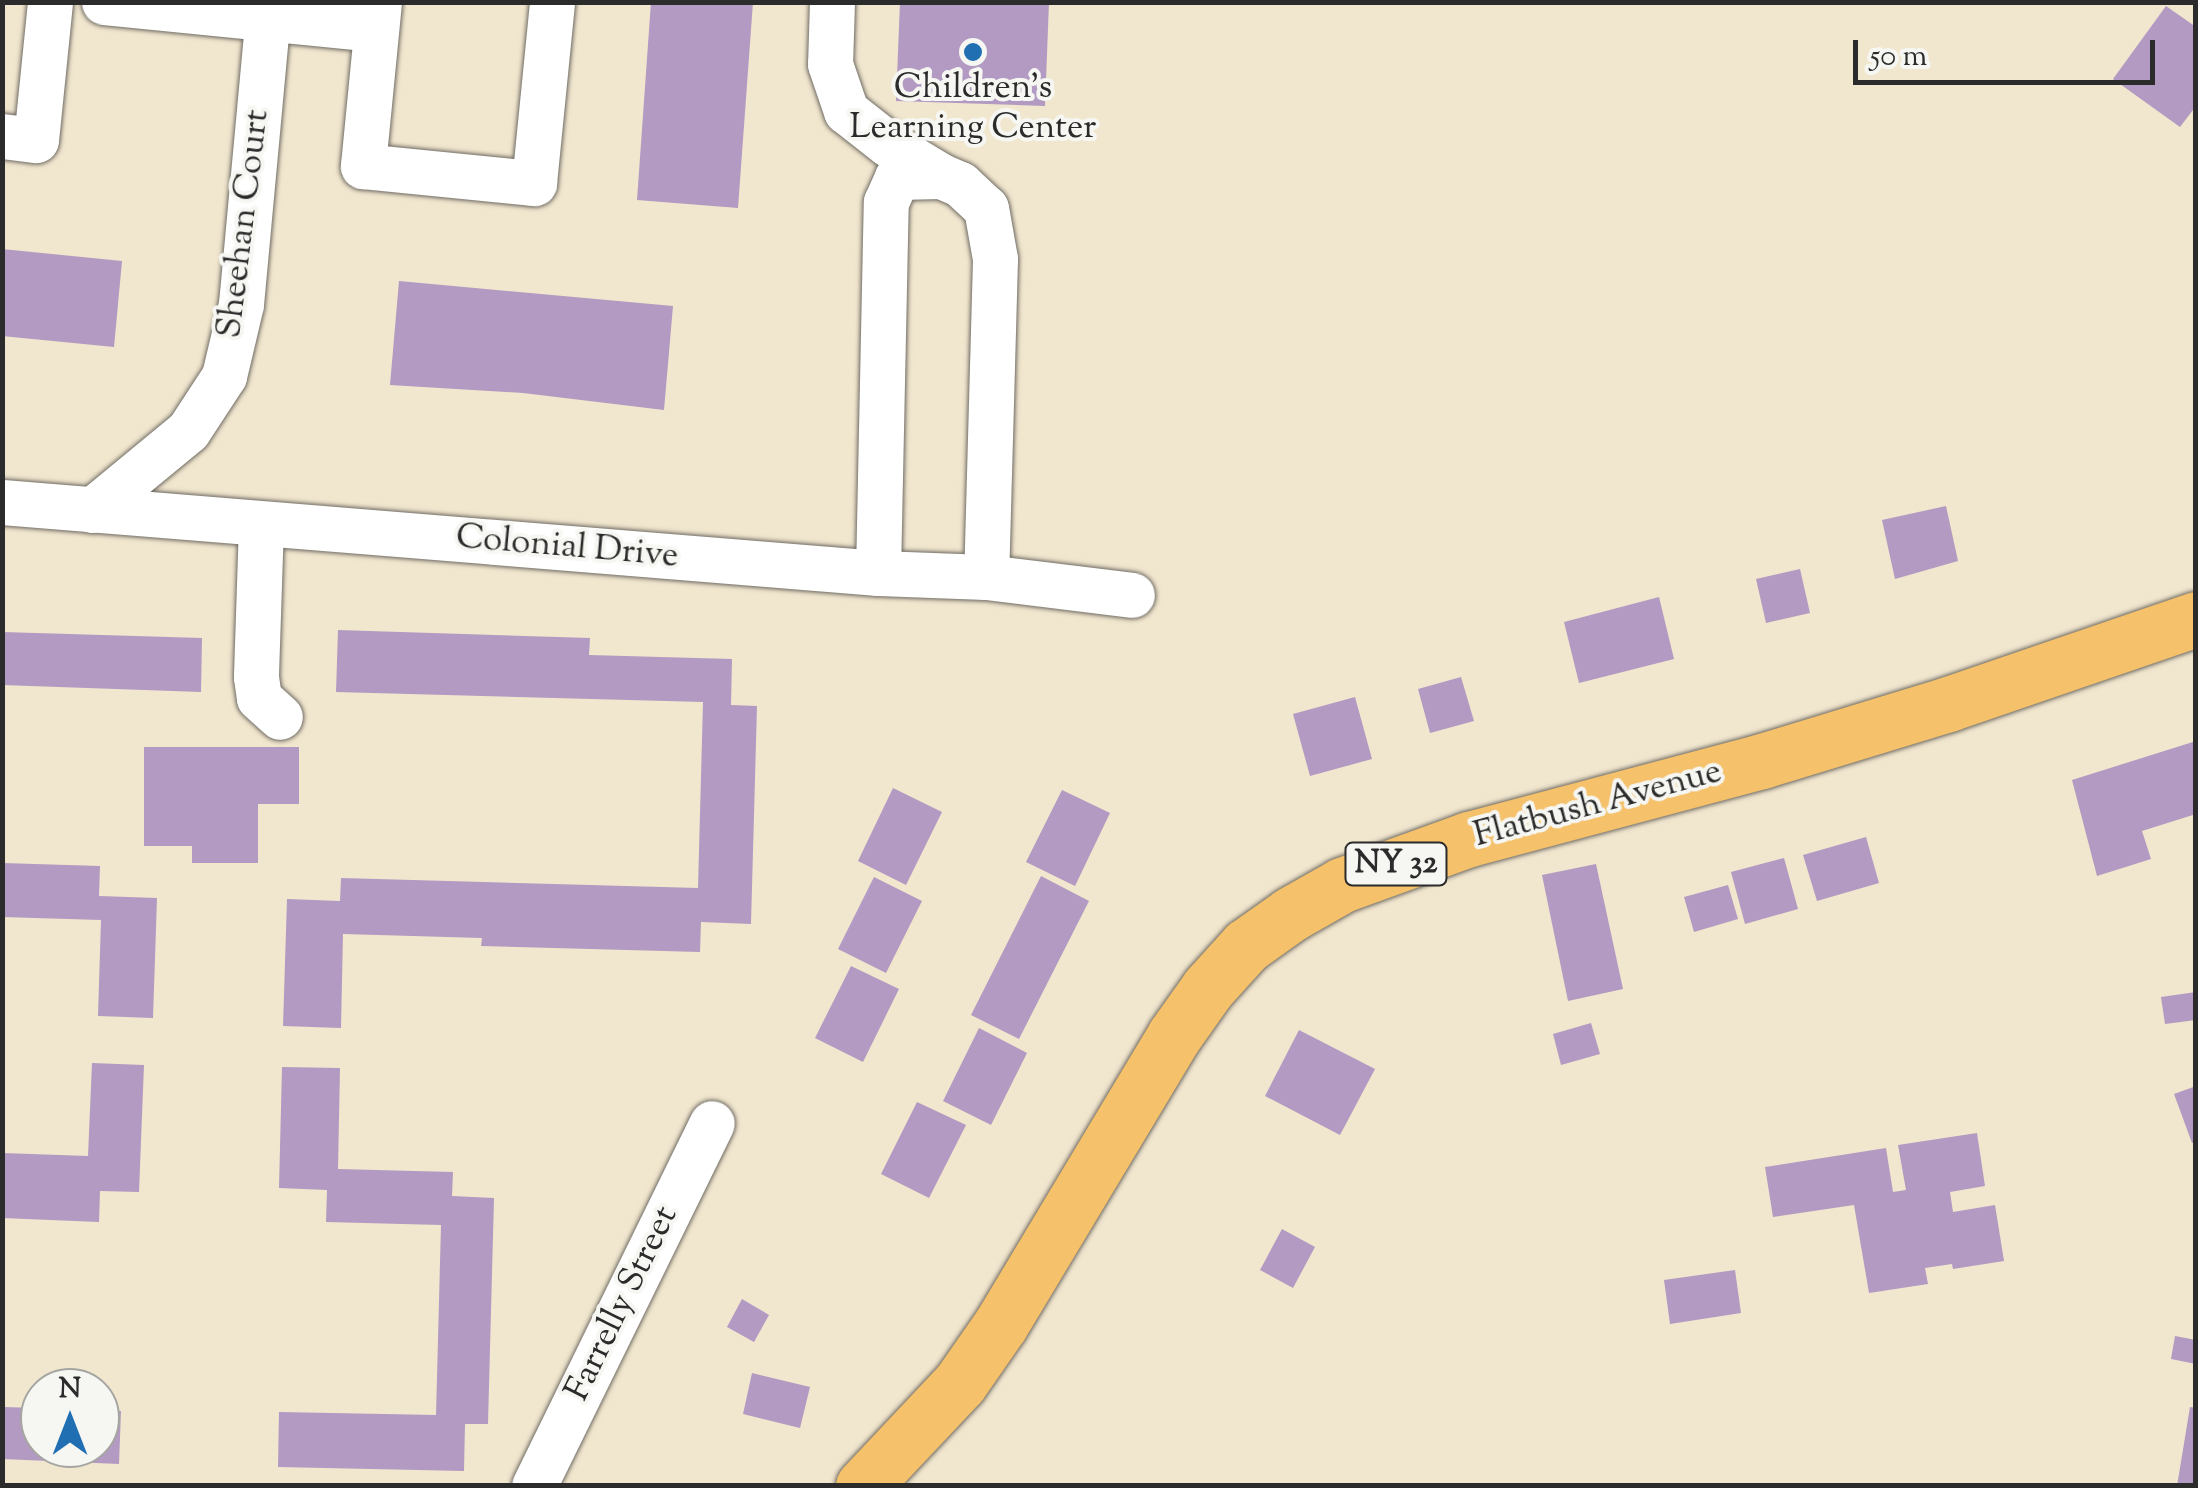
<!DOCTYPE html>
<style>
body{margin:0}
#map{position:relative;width:2198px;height:1488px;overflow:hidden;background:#f1e6ce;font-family:"Sorts Mill Goudy",serif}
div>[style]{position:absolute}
.building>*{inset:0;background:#b29ac2}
.roads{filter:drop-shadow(0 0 2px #706c64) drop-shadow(0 0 2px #706c64)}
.minor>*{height:45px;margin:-22.5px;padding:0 22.5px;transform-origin:22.5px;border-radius:22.5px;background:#fff}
.major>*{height:55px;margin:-27.5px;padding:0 27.5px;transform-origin:27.5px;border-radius:27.5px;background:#f5c16b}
.dots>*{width:28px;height:28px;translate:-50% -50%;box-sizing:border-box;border:5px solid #f6f6f2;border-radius:50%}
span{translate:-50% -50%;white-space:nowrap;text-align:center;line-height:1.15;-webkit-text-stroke:8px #f6f6f2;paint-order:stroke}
.shield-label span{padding:2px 8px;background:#f6f6f2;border:2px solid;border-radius:8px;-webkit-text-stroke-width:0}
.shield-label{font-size:32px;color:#2b2b2b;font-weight:700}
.poi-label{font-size:35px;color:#2b2b2b}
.street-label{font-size:35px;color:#2b2b2b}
.frame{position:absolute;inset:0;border:5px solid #2b2b2b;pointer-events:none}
.north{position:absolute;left:20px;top:1368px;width:100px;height:100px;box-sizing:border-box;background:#f6f6f2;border:2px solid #a5a5a2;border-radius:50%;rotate:0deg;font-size:28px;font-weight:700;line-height:40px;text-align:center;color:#2b2b2b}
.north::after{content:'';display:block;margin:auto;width:35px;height:45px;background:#1f6fb2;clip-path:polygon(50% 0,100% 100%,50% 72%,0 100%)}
.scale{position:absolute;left:1853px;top:40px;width:302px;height:45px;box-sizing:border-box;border:5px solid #2b2b2b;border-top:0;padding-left:12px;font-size:30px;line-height:35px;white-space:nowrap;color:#2b2b2b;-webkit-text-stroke:8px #f6f6f2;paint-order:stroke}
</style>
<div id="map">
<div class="building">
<div style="clip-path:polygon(651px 2px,753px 2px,738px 208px,637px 200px)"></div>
<div style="clip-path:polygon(900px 2px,1049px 2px,1045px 106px,896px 101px)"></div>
<div style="clip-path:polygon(2166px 6px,2196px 27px,2196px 106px,2180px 127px,2113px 79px)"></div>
<div style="clip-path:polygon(2px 249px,122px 261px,114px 347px,2px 336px)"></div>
<div style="clip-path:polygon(399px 281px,673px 306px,664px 410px,523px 393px,390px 385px)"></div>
<div style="clip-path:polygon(1946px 506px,1958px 561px,1895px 579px,1882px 520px)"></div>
<div style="clip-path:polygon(1800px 569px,1810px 613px,1766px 623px,1756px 579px)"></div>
<div style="clip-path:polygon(1659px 597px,1674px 659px,1579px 683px,1564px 622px)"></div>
<div style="clip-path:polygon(338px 630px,590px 638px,589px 655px,732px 659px,731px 705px,757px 706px,751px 924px,701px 922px,700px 952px,481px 946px,482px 938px,343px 934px,341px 1028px,283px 1026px,287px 899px,340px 901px,341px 878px,698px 888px,703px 702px,336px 692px)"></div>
<div style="clip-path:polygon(2px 632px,202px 638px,201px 692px,2px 685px)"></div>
<div style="clip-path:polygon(1461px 677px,1474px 721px,1430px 733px,1418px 689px)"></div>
<div style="clip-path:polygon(1355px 697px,1372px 759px,1310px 776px,1293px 714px)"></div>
<div style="clip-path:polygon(2196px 741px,2196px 814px,2142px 831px,2151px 859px,2097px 876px,2072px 780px)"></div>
<div style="clip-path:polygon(144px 747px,299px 747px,299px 804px,258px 804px,258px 863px,192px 863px,192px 846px,144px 846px)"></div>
<div style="clip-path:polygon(893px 788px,942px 812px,906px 885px,858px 861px)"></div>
<div style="clip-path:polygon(1062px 790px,1110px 813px,1075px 886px,1026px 862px)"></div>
<div style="clip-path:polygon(1866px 837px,1879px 883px,1817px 901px,1803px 855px)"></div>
<div style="clip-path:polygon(1784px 858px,1798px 909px,1745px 924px,1731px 872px)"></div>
<div style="clip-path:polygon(2px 863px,100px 866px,99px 896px,157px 898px,153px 1018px,98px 1016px,101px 920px,2px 917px)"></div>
<div style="clip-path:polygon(1596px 864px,1623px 989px,1568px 1001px,1542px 875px)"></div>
<div style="clip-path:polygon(1041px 876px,1089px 901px,1019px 1039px,971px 1015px)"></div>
<div style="clip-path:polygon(874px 877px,922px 901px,886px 973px,838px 949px)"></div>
<div style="clip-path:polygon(1728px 885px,1738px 919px,1694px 932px,1684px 897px)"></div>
<div style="clip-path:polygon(851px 966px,899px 989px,863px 1062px,815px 1038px)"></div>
<div style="clip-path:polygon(2196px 992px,2196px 1020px,2165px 1024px,2161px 997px)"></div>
<div style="clip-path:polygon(1591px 1023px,1600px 1054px,1561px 1065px,1553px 1034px)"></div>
<div style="clip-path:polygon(979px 1028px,1027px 1053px,991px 1125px,943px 1101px)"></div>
<div style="clip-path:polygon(1299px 1030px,1375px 1069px,1340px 1135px,1265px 1096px)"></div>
<div style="clip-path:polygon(92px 1063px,144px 1065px,139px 1192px,100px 1191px,99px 1222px,2px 1218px,2px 1153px,88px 1156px)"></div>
<div style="clip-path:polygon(282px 1067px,340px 1068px,338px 1169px,453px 1172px,452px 1196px,494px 1198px,488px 1424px,465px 1424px,464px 1471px,278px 1467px,279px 1412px,436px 1415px,441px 1225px,326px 1222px,327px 1190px,279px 1188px)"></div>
<div style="clip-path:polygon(2196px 1086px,2196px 1142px,2192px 1143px,2174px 1094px)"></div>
<div style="clip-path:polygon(917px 1102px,966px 1125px,929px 1198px,881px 1174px)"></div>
<div style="clip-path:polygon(1977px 1133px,1985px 1186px,1950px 1192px,1953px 1212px,1995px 1205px,2004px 1261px,1953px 1269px,1952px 1264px,1925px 1268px,1928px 1284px,1869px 1293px,1854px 1205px,1773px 1217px,1765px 1167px,1886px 1148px,1893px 1192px,1906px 1190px,1898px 1145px)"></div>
<div style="clip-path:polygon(1282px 1229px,1315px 1247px,1293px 1288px,1260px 1270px)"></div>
<div style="clip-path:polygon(1735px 1270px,1741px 1313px,1670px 1324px,1664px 1280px)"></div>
<div style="clip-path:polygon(742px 1299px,769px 1315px,754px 1342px,727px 1327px)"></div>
<div style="clip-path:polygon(2175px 1336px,2196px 1340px,2196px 1364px,2171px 1359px)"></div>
<div style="clip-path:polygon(752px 1373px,810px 1387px,800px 1428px,743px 1414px)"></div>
<div style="clip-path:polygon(2px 1407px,40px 1408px,40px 1448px,100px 1448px,100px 1410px,121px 1411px,119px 1464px,2px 1459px)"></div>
<div style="clip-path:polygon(2190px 1407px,2196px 1408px,2196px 1486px,2177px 1486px)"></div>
</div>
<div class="roads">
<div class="minor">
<div style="left:104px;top:2px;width:273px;rotate:5.7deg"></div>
<div style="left:379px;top:2px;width:165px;rotate:95.6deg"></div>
<div style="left:363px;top:166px;width:172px;rotate:5.7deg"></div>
<div style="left:534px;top:183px;width:182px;rotate:-84.3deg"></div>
<div style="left:832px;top:2px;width:62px;rotate:91.8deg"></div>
<div style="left:830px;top:64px;width:50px;rotate:71.2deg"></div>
<div style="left:846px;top:111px;width:53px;rotate:38.2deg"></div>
<div style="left:888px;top:144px;width:62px;rotate:31.1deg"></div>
<div style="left:2px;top:136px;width:34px;rotate:7deg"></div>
<div style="left:36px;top:140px;width:139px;rotate:-84.2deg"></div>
<div style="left:2px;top:502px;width:879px;rotate:4.63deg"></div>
<div style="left:878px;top:573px;width:108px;rotate:2.1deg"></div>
<div style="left:986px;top:577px;width:147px;rotate:7deg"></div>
<div style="left:92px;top:510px;width:124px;rotate:-39.5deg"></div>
<div style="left:188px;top:431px;width:66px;rotate:-56.8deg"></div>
<div style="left:224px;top:376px;width:74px;rotate:-76.7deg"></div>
<div style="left:241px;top:304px;width:303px;rotate:-84.7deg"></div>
<div style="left:261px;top:524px;width:153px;rotate:91.9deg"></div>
<div style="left:256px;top:677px;width:21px;rotate:82deg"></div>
<div style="left:259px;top:698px;width:28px;rotate:42deg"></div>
<div style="left:878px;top:573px;width:371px;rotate:-88.8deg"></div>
<div style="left:886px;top:202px;width:27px;rotate:-66deg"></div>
<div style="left:897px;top:177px;width:44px;rotate:-1.3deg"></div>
<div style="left:941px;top:176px;width:21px;rotate:23deg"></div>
<div style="left:960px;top:184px;width:35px;rotate:43deg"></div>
<div style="left:986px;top:208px;width:52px;rotate:80deg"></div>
<div style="left:995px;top:259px;width:318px;rotate:91.6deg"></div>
<div style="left:534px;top:1486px;width:404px;rotate:-63.9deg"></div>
</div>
<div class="major">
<div style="left:863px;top:1486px;width:141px;rotate:-46.7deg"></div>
<div style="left:960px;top:1383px;width:72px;rotate:-55.2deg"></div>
<div style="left:1001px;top:1324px;width:336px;rotate:-59deg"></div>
<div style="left:1174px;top:1036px;width:59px;rotate:-54.7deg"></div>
<div style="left:1208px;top:988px;width:57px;rotate:-47.9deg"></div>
<div style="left:1246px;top:946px;width:55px;rotate:-35.4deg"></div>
<div style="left:1291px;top:914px;width:59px;rotate:-29.6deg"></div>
<div style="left:1342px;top:885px;width:135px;rotate:-19.9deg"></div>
<div style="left:1469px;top:839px;width:303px;rotate:-14.9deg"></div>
<div style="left:1762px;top:761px;width:195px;rotate:-17deg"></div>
<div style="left:1948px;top:704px;width:262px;rotate:-18.9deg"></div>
</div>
</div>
<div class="dots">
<div style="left:973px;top:52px;background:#1f6fb2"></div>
</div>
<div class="shield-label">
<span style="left:1396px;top:864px">NY 32</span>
</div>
<div class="poi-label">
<span style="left:973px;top:109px">Children's<br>Learning Center</span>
</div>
<div class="street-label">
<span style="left:245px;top:224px;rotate:-83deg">Sheehan Court</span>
<span style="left:567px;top:548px;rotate:5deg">Colonial Drive</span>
<span style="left:1598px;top:805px;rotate:-15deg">Flatbush Avenue</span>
<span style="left:623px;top:1304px;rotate:-64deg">Farrelly Street</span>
</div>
<div class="frame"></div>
<div class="north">N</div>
<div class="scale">50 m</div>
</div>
